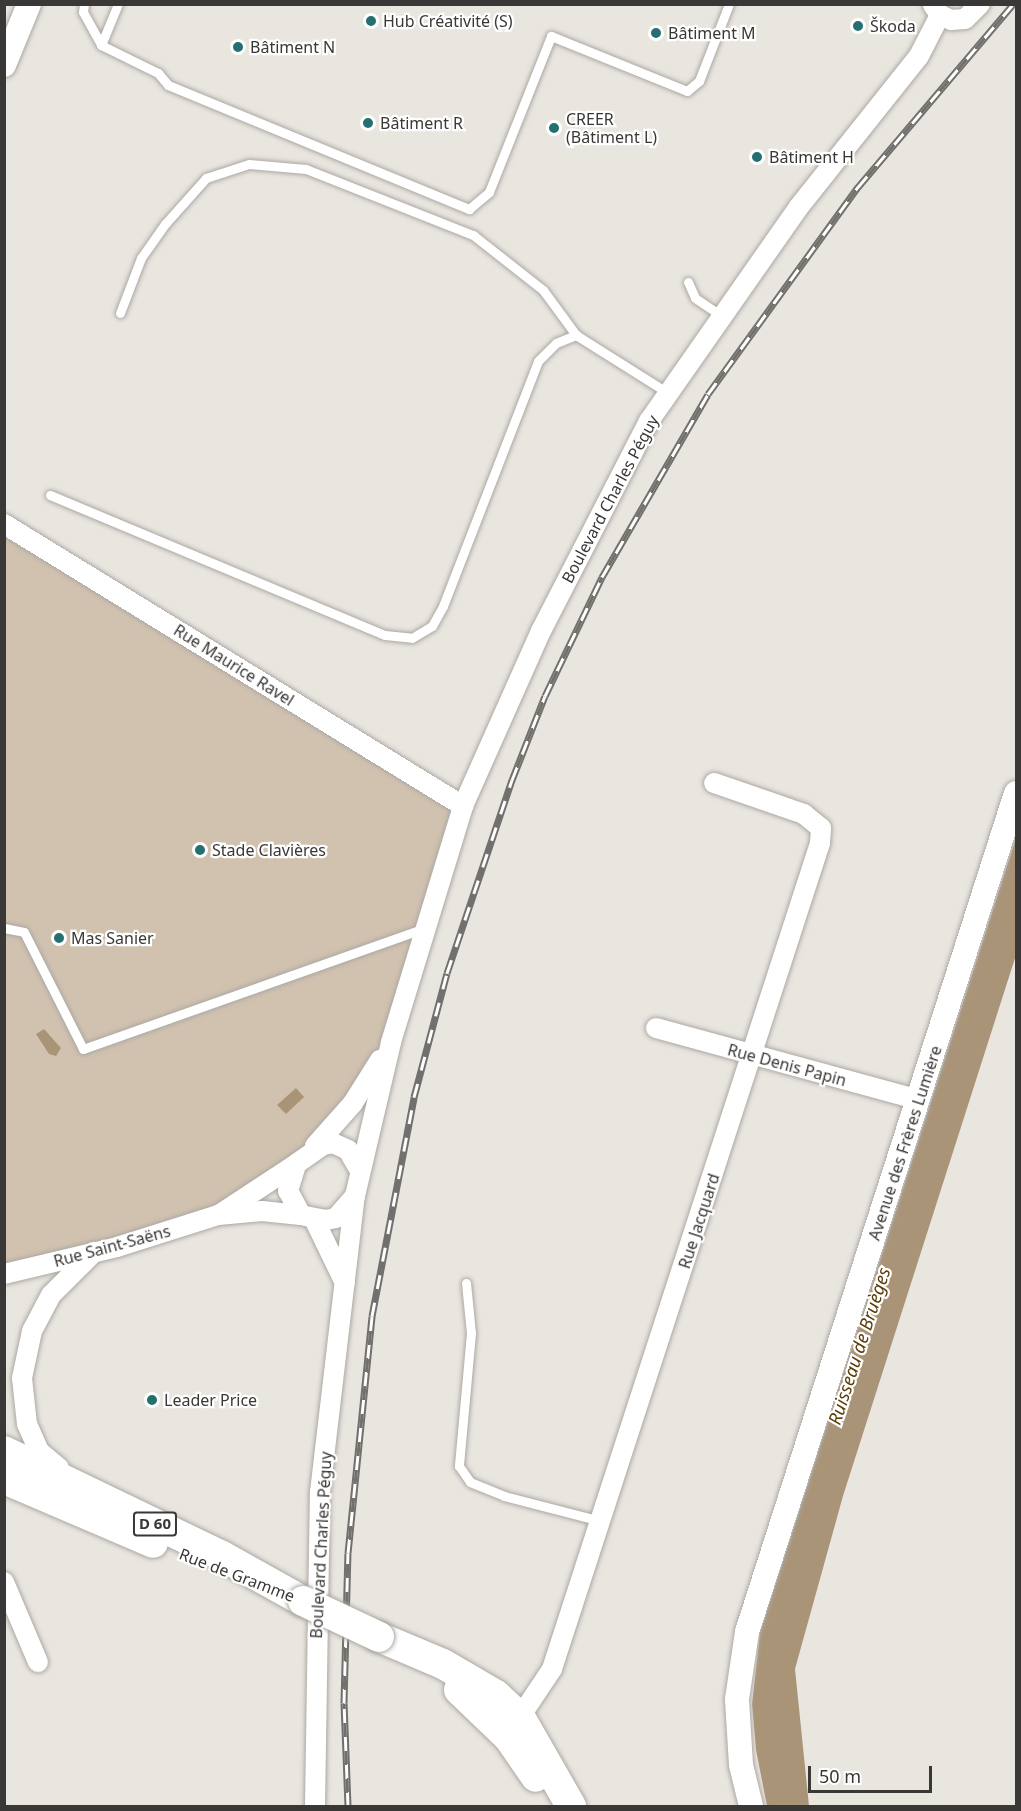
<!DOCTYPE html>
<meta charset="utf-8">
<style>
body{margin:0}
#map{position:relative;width:1021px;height:1811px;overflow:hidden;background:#e9e5df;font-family:"Noto Sans",sans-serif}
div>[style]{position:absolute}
.green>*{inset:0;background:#d1c2b0}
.water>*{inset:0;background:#aa9478}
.roads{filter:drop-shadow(0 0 2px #aca8a3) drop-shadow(0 0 2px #aca8a3)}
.service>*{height:9px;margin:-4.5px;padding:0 4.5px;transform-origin:4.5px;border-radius:4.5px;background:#fff}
.minor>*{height:20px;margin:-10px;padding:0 10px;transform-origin:10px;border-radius:10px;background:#fff}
.tertiary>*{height:24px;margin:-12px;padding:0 12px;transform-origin:12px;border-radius:12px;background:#fff}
.primary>*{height:30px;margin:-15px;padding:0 15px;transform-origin:15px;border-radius:15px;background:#fff}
.rail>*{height:7px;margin-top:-3.5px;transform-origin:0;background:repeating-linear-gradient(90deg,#fff 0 14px,#72706c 0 28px);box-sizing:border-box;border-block:2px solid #72706c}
.bridges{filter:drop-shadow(0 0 2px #aca8a3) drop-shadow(0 0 2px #aca8a3)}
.primary-bridge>*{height:30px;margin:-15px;padding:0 15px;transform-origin:15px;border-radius:15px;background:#fff}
.dots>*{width:16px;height:16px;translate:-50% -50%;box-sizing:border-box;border:3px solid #fff;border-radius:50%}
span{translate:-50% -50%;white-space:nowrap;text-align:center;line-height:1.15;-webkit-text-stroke:4.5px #fff;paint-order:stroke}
.shield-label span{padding:2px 4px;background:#fff;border:2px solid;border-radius:4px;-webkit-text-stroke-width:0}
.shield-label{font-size:15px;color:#3a3836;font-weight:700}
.poi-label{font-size:16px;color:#3a3836}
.left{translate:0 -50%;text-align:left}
.street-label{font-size:16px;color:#3a3836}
.water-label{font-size:18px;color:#5c3c07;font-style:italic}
.frame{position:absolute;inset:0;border:6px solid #3a3836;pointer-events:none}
.scale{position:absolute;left:808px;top:1766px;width:124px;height:27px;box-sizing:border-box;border:3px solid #3a3836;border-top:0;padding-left:8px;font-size:18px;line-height:21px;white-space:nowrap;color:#3a3836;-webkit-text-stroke:4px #fff;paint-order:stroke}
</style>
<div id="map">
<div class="green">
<div style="clip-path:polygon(4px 524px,463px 806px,391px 1042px,336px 1126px,218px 1215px,4px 1269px)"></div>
</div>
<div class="water">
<div style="clip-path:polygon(1016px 838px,1016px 955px,843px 1496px,795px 1669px,809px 1806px,767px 1806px,756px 1750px,752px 1704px,760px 1633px)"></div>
<div style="clip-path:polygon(44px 1029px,61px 1048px,56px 1056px,49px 1054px,36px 1034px)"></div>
<div style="clip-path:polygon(296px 1088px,304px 1097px,286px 1114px,277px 1105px)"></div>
</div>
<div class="roads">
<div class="service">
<div style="left:84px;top:4px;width:8px;rotate:97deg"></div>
<div style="left:83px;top:12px;width:38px;rotate:61deg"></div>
<div style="left:101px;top:45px;width:64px;rotate:26.2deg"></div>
<div style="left:158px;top:73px;width:16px;rotate:50deg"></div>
<div style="left:168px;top:85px;width:326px;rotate:22.4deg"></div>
<div style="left:469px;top:209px;width:26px;rotate:-40deg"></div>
<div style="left:489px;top:192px;width:168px;rotate:-68.3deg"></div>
<div style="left:551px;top:36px;width:147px;rotate:22deg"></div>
<div style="left:687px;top:91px;width:16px;rotate:-40deg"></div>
<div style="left:699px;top:81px;width:83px;rotate:-68.7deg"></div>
<div style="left:101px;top:45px;width:44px;rotate:-67.5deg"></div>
<div style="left:688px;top:282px;width:17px;rotate:66deg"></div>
<div style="left:695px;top:298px;width:32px;rotate:34deg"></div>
<div style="left:120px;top:313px;width:59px;rotate:-69.1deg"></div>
<div style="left:141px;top:258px;width:42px;rotate:-54.8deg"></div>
<div style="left:165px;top:224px;width:62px;rotate:-48.3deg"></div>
<div style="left:206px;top:178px;width:45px;rotate:-18deg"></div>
<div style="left:249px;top:164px;width:57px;rotate:5deg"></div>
<div style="left:306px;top:169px;width:180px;rotate:21.6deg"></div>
<div style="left:473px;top:235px;width:89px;rotate:38.2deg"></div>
<div style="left:543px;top:290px;width:56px;rotate:53.7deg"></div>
<div style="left:50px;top:495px;width:363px;rotate:22.7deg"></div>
<div style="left:385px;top:635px;width:27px;rotate:6deg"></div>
<div style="left:412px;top:638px;width:23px;rotate:-31deg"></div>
<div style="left:432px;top:626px;width:23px;rotate:-61deg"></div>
<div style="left:443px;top:606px;width:263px;rotate:-68.8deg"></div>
<div style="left:538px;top:361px;width:25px;rotate:-45deg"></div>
<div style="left:556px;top:343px;width:22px;rotate:-22deg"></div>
<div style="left:576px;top:335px;width:109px;rotate:32.2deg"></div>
<div style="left:4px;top:928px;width:20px;rotate:11deg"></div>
<div style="left:24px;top:932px;width:131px;rotate:63.2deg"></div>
<div style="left:83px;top:1049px;width:362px;rotate:-19.5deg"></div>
<div style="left:466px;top:1283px;width:50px;rotate:84.3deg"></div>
<div style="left:471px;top:1333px;width:134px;rotate:95.2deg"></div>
<div style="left:459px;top:1466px;width:19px;rotate:55deg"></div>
<div style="left:470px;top:1482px;width:37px;rotate:22deg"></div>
<div style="left:504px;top:1496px;width:100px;rotate:14.5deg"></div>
</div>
<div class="minor">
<div style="left:933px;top:5px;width:12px;rotate:55deg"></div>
<div style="left:940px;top:15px;width:12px;rotate:24deg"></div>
<div style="left:951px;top:20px;width:14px;rotate:-4deg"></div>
<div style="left:965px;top:19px;width:21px;rotate:-45deg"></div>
<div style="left:4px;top:524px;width:539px;rotate:31.57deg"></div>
<div style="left:656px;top:1028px;width:273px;rotate:15.3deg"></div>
<div style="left:315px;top:1146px;width:57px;rotate:-48.5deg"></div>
<div style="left:353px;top:1103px;width:51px;rotate:-57.9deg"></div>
<div style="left:355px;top:1196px;width:29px;rotate:131deg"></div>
<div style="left:336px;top:1218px;width:10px;rotate:169deg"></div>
<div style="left:326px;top:1220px;width:25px;rotate:-169deg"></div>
<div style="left:301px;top:1215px;width:27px;rotate:-118deg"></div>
<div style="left:288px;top:1191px;width:28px;rotate:-73deg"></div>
<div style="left:296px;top:1164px;width:33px;rotate:-35deg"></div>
<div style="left:323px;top:1145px;width:10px;rotate:-11deg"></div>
<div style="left:333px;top:1143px;width:17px;rotate:25deg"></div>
<div style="left:348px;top:1150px;width:24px;rotate:60deg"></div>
<div style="left:220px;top:1214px;width:91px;rotate:-33.3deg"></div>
<div style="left:314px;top:1219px;width:71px;rotate:64.2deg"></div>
<div style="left:4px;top:1274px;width:116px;rotate:-13.4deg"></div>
<div style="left:117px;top:1247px;width:106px;rotate:-17.6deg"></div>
<div style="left:218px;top:1215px;width:44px;rotate:-5.2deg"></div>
<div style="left:262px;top:1211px;width:39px;rotate:6deg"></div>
<div style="left:59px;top:1468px;width:26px;rotate:-140deg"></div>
<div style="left:39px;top:1451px;width:30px;rotate:-114deg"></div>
<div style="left:27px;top:1424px;width:46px;rotate:-96.2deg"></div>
<div style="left:22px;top:1378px;width:48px;rotate:-78deg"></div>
<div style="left:32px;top:1331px;width:41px;rotate:-62.2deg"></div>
<div style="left:51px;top:1295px;width:61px;rotate:-45deg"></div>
<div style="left:4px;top:1582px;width:87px;rotate:67deg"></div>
<div style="left:520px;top:1717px;width:58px;rotate:-56.3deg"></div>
<div style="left:552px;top:1669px;width:868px;rotate:-72.02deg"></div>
<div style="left:820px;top:843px;width:15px;rotate:-86deg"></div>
<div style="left:821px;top:828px;width:22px;rotate:-141deg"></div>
<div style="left:804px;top:814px;width:95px;rotate:-161deg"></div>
<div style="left:315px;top:1806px;width:314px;rotate:-89.1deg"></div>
<div style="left:320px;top:1492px;width:298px;rotate:-83.3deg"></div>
<div style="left:355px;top:1196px;width:158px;rotate:-76.8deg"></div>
<div style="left:391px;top:1042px;width:247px;rotate:-73deg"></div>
<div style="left:463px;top:806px;width:192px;rotate:-66deg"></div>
<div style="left:541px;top:631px;width:236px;rotate:-62.8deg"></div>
<div style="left:649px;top:421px;width:260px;rotate:-55deg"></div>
<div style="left:798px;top:208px;width:194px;rotate:-51.5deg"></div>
<div style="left:919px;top:56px;width:46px;rotate:-62.9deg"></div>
</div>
<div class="tertiary">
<div style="left:4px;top:65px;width:66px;rotate:-67.7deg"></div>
<div style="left:751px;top:1806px;width:42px;rotate:-103.7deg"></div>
<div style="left:741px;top:1765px;width:66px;rotate:-93.5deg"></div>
<div style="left:737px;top:1699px;width:68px;rotate:-81.5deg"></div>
<div style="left:747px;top:1632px;width:881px;rotate:-72.22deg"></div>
</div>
<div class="primary">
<div style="left:4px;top:1451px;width:242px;rotate:25.7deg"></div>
<div style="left:222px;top:1556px;width:93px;rotate:29.1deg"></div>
<div style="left:4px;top:1479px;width:162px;rotate:23.2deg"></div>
<div style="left:379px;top:1637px;width:69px;rotate:22.9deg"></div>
<div style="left:443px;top:1664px;width:61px;rotate:30.3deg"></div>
<div style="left:496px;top:1695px;width:33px;rotate:43deg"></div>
<div style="left:520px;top:1717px;width:103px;rotate:60.2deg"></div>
<div style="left:459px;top:1690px;width:69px;rotate:43.8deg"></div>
<div style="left:509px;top:1738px;width:47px;rotate:55.3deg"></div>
</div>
</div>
<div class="rail">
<div style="left:348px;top:1806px;width:103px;rotate:-92.2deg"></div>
<div style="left:344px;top:1703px;width:150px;rotate:-88.5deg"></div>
<div style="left:348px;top:1553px;width:238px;rotate:-84.2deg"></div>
<div style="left:372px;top:1316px;width:223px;rotate:-79.1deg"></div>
<div style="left:414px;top:1097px;width:128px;rotate:-75.1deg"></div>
<div style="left:447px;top:973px;width:204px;rotate:-71.4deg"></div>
<div style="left:512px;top:780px;width:90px;rotate:-68.6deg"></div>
<div style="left:545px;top:696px;width:132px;rotate:-64.4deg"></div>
<div style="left:602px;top:577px;width:211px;rotate:-59.9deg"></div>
<div style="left:708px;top:394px;width:256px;rotate:-54.1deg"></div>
<div style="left:858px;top:187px;width:240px;rotate:-49.7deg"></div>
</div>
<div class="bridges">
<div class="primary-bridge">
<div style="left:303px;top:1601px;width:84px;rotate:25.3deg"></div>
</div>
</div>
<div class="dots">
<div style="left:371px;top:21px;background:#246f70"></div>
<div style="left:858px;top:26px;background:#246f70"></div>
<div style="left:656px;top:33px;background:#246f70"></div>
<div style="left:238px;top:47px;background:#246f70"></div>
<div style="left:368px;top:123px;background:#246f70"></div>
<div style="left:554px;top:128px;background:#246f70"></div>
<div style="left:757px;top:157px;background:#246f70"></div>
<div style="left:200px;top:850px;background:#246f70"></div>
<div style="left:59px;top:938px;background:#246f70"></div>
<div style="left:152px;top:1400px;background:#246f70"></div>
</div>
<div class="shield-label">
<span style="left:155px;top:1524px">D 60</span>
</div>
<div class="poi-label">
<span class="left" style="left:383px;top:21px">Hub Créativité (S)</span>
<span class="left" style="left:870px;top:26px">Škoda</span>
<span class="left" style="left:668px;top:33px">Bâtiment M</span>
<span class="left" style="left:250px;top:47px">Bâtiment N</span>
<span class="left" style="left:566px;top:128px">CREER<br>(Bâtiment L)</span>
<span class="left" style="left:380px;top:123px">Bâtiment R</span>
<span class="left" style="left:769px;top:157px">Bâtiment H</span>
<span class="left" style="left:212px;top:850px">Stade Clavières</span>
<span class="left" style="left:71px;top:938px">Mas Sanier</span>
<span class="left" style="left:164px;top:1400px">Leader Price</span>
</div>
<div class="street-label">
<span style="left:610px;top:499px;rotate:-62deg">Boulevard Charles Péguy</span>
<span style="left:234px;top:665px;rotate:32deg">Rue Maurice Ravel</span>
<span style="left:787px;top:1065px;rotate:15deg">Rue Denis Papin</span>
<span style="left:905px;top:1143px;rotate:-72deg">Avenue des Frères Lumière</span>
<span style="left:699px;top:1221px;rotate:-72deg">Rue Jacquard</span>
<span style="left:112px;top:1246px;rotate:-15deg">Rue Saint-Saëns</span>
<span style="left:321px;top:1545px;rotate:-87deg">Boulevard Charles Péguy</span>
<span style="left:237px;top:1575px;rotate:21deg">Rue de Gramme</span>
</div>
<div class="water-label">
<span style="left:859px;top:1346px;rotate:-72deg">Ruisseau de Bruèges</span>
</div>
<div class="frame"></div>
<div class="scale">50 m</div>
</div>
